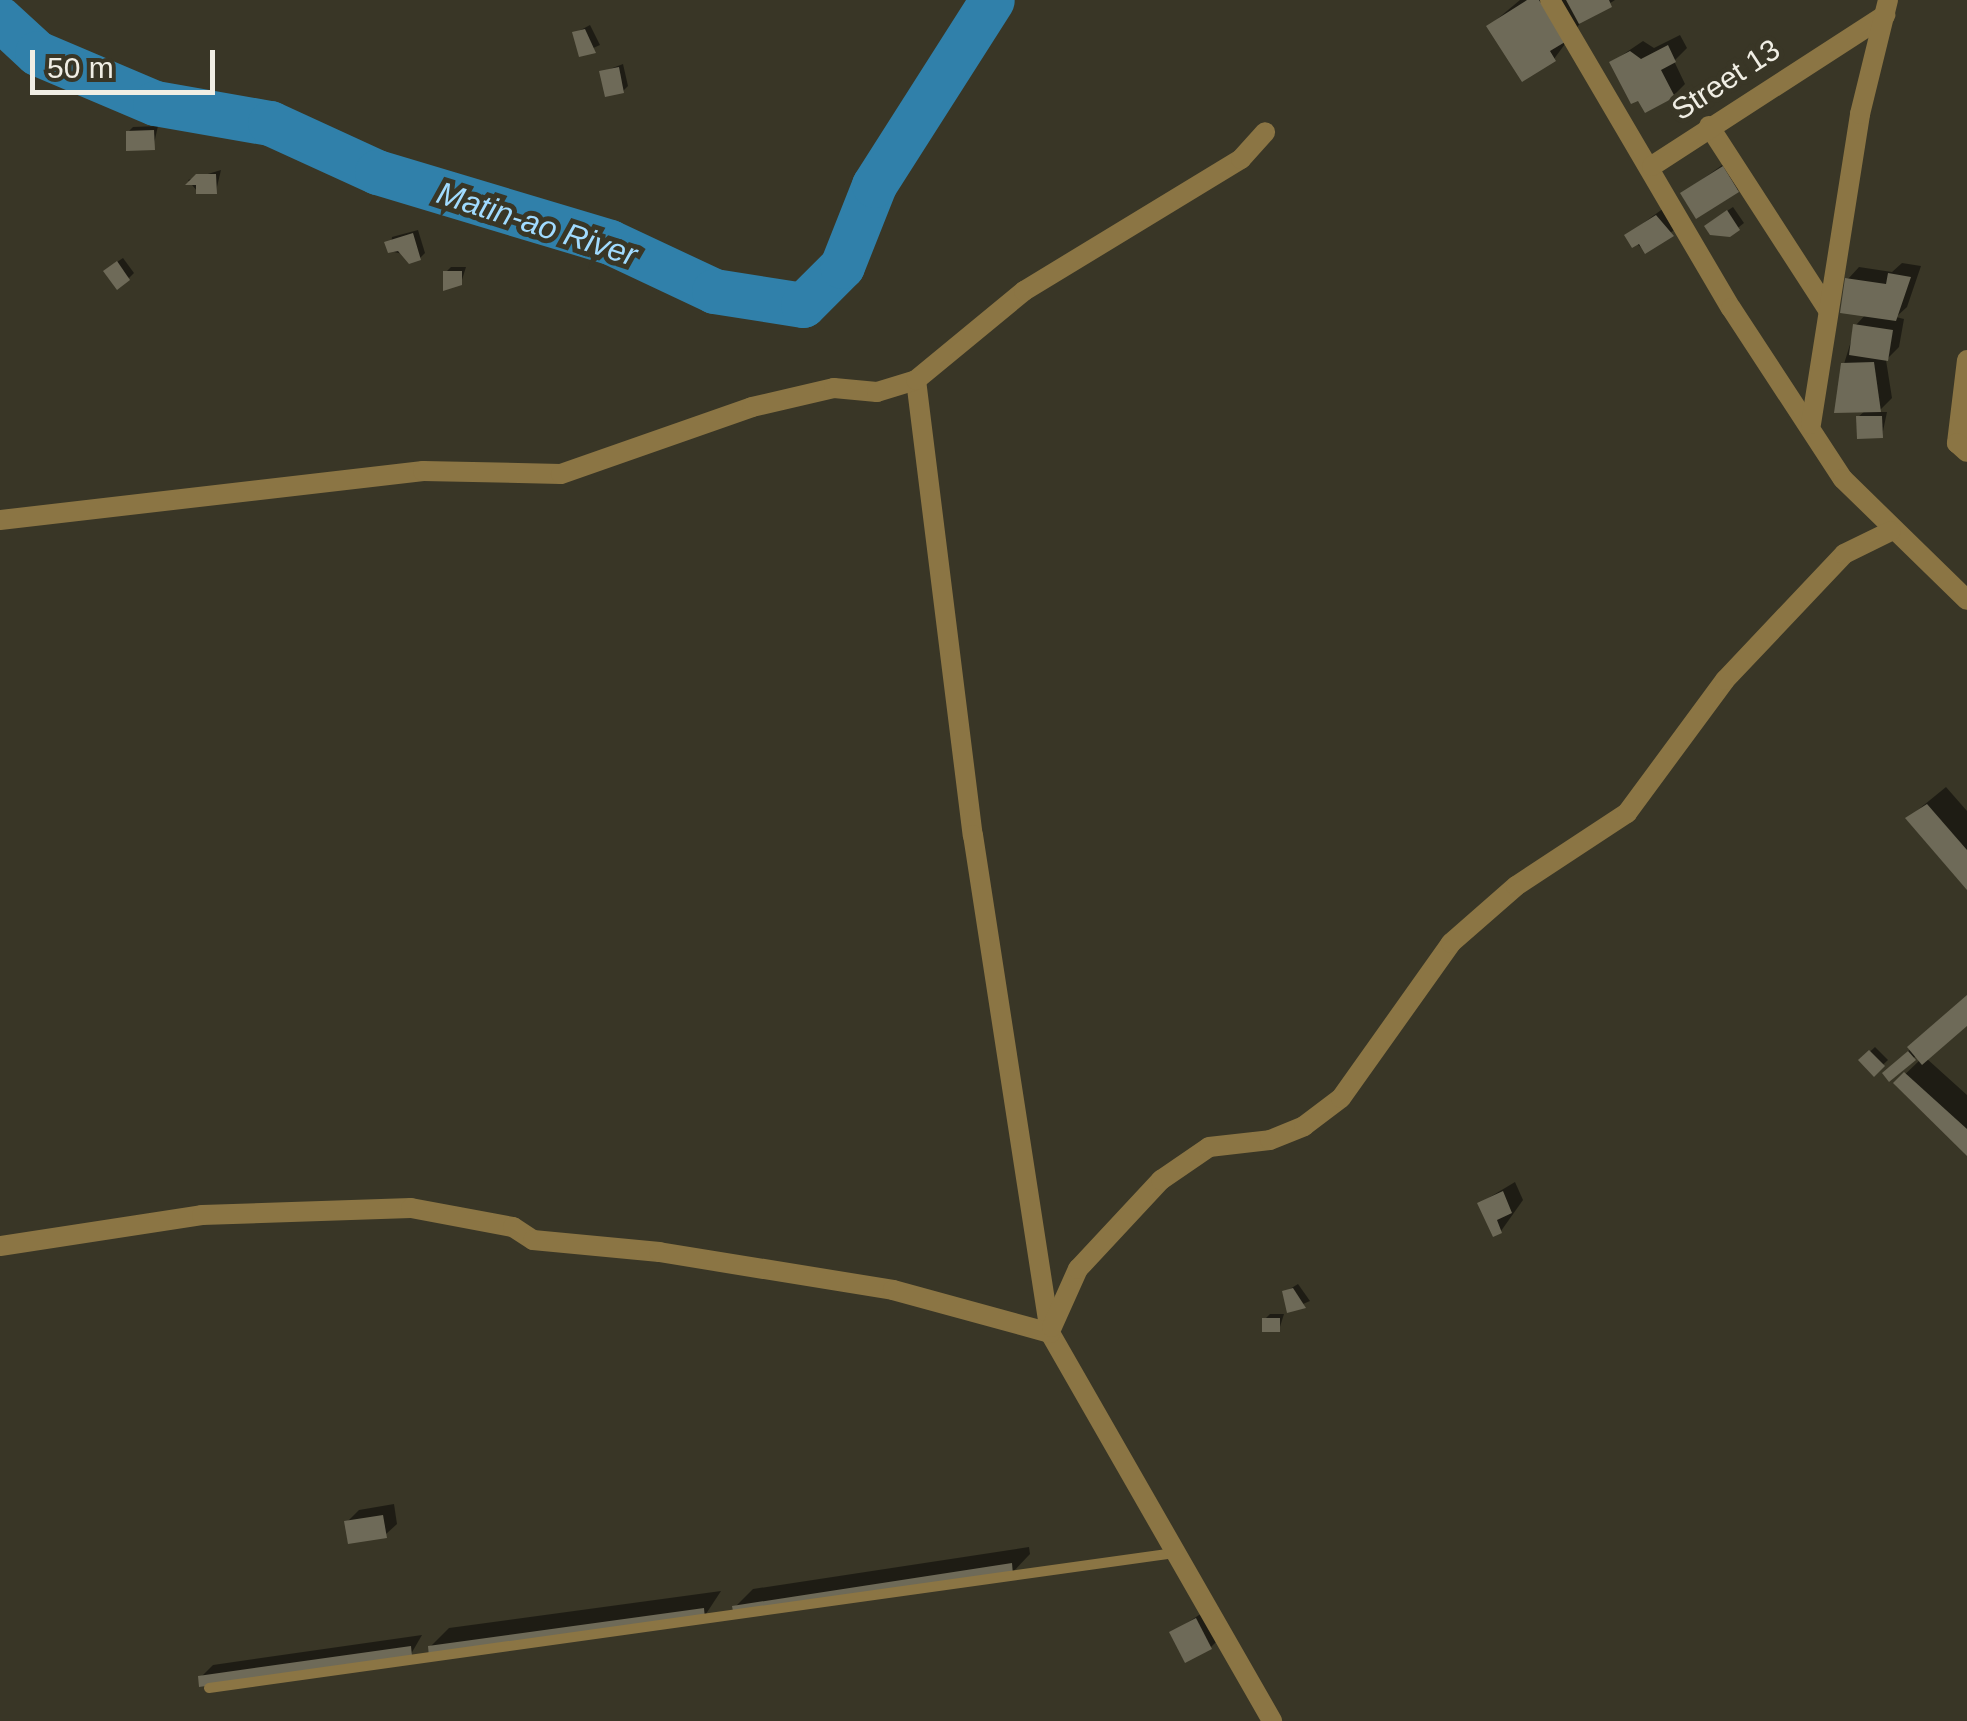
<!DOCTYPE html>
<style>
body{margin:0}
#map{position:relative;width:1967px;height:1721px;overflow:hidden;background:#393626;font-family:Helvetica,sans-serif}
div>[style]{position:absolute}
.shadow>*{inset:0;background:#0007}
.river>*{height:45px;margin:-22.5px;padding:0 22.5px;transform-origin:22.5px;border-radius:22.5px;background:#3080aa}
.building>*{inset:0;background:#6e6a58}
.lane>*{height:10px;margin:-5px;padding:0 5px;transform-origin:5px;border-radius:5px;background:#8b7544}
.street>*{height:20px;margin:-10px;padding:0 10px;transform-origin:10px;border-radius:10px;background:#8b7544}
span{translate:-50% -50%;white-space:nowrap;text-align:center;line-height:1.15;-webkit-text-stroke:10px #393626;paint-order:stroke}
.street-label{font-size:30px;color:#f0eee4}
.water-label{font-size:32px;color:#a1dbff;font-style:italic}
.scale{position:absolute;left:30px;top:50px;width:185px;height:45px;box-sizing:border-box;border:5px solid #f0eee4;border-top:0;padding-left:12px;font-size:30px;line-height:35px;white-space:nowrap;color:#f0eee4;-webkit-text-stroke:8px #393626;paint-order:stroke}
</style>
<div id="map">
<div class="shadow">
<div style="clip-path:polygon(1520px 0,1615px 0,1581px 22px,1554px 59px,1489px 26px)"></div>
<div style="clip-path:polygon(590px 25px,600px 45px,580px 54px,575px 33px)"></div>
<div style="clip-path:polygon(1680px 35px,1687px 48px,1674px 61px,1685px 84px,1674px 95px,1612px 62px,1643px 41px,1654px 48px)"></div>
<div style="clip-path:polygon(623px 64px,628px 86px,623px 91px,602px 72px)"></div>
<div style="clip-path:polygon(158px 126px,153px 148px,128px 132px,133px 127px)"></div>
<div style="clip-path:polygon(1735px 156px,1749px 179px,1738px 190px,1683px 193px)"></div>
<div style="clip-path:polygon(221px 170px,216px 191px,197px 191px,188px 180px)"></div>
<div style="clip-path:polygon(1668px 205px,1684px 223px,1645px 251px,1627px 235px)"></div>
<div style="clip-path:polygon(1733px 207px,1744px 223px,1729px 235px,1712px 221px)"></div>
<div style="clip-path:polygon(418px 230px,425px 253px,420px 258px,390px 251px,392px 237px)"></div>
<div style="clip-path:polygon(123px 258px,134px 273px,129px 278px,111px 266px)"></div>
<div style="clip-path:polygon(1902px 263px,1921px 266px,1907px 307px,1896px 317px,1904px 319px,1899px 347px,1886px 360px,1892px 398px,1878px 412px,1887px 412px,1882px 436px,1858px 417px,1866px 410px,1844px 364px,1856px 325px,1866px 314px,1848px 279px,1859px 267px,1892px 272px)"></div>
<div style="clip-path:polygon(451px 267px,466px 267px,461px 283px,446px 272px)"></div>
<div style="clip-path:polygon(1946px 787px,1967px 811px,1967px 887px,1908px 818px)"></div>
<div style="clip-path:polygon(1967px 996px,1967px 1022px,1926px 1058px,1967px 1095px,1967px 1153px,1896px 1083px,1921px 1059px,1917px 1055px,1890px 1079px,1885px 1073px)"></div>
<div style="clip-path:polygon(1875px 1047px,1888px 1060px,1874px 1073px,1861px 1060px)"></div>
<div style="clip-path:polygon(1515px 1182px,1523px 1200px,1501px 1231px,1480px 1203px)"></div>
<div style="clip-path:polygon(1298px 1284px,1310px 1301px,1289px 1310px,1285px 1292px)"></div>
<div style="clip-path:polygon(1270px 1314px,1284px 1314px,1279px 1330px,1265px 1319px)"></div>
<div style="clip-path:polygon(394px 1504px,397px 1524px,385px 1535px,347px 1522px,359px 1510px)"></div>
<div style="clip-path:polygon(1029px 1547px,1030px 1554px,1012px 1573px,735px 1607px,753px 1589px)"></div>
<div style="clip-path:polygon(721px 1591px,704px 1617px,430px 1647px,449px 1628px)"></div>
<div style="clip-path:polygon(1208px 1609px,1222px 1636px,1211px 1647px,1172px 1633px)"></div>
<div style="clip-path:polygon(422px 1635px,411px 1654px,201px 1677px,213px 1665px)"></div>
</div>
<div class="river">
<div style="left:0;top:19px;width:50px;rotate:42.6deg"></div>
<div style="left:37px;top:53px;width:128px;rotate:23deg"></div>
<div style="left:155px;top:103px;width:117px;rotate:9.9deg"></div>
<div style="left:270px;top:123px;width:118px;rotate:24.6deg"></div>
<div style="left:377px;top:172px;width:243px;rotate:16.7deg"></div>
<div style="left:610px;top:242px;width:115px;rotate:25.2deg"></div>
<div style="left:714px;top:291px;width:90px;rotate:8.9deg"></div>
<div style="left:803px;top:305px;width:55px;rotate:-45deg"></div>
<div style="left:842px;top:266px;width:87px;rotate:-68.4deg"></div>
<div style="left:874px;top:185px;width:219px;rotate:-57.5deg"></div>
</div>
<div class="building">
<div style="clip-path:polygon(1527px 0,1539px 0,1565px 42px,1550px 51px,1556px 61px,1522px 82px,1486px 26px)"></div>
<div style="clip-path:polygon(1566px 0,1609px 0,1612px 7px,1579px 24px)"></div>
<div style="clip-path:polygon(585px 29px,596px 53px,579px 57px,572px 32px)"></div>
<div style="clip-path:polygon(1668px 45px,1676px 62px,1661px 70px,1675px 97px,1645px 113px,1638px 101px,1631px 104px,1609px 62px,1630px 51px,1641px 59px)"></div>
<div style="clip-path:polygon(619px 67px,624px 93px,605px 97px,599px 71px)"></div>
<div style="clip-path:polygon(154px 130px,155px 150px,126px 151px,126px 131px)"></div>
<div style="clip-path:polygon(1723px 166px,1739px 192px,1696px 219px,1680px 193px)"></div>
<div style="clip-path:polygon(196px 174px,216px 174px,217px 194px,196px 194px,196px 185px,185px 185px)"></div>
<div style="clip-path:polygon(1727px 210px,1740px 230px,1730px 237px,1710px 235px,1704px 226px)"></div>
<div style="clip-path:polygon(1656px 215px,1674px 236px,1645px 254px,1639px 244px,1632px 248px,1624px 235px)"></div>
<div style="clip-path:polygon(413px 233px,421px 260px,409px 264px,398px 251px,388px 253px,384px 242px)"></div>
<div style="clip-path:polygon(117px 261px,130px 280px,117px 290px,103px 271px)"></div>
<div style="clip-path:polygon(443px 271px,462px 271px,462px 285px,443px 291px)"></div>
<div style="clip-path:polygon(1888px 273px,1911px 277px,1896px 321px,1840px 313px,1845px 278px,1886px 284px)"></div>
<div style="clip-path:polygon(1853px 324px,1893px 330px,1888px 361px,1849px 355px)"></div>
<div style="clip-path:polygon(1874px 362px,1881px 412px,1834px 413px,1841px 363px)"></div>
<div style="clip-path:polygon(1856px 416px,1882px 416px,1883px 438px,1857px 439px)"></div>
<div style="clip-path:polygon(1927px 804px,1967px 850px,1967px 890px,1905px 818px)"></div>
<div style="clip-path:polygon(1967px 995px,1967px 1026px,1922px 1065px,1907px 1047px)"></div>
<div style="clip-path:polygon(1869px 1050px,1885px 1066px,1874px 1077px,1858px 1060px)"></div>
<div style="clip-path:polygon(1908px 1051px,1916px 1060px,1889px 1082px,1882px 1073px)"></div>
<div style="clip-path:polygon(1904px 1072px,1967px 1129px,1967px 1156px,1893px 1083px)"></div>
<div style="clip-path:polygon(1503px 1191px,1512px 1213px,1497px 1220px,1502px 1233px,1493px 1237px,1477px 1203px)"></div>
<div style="clip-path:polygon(1293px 1288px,1306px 1308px,1287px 1313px,1282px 1291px)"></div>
<div style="clip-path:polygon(1262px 1318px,1280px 1318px,1280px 1332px,1262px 1332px)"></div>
<div style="clip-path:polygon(383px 1515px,387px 1538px,348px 1544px,344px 1521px)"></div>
<div style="clip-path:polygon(1012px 1563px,1013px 1575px,734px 1617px,732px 1606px)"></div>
<div style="clip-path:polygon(704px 1608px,705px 1619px,429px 1657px,428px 1646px)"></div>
<div style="clip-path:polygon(1196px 1618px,1212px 1649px,1185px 1663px,1169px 1632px)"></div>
<div style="clip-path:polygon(411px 1646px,412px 1656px,199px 1687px,198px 1676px)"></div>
</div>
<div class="lane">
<div style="left:209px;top:1688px;width:975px;rotate:-7.96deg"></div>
</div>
<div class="street">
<div style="left:1550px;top:0;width:357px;rotate:59.6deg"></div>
<div style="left:1731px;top:308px;width:204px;rotate:56.8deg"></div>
<div style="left:1843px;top:479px;width:173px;rotate:44.3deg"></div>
<div style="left:1709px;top:126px;width:219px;rotate:57.1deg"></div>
<div style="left:1652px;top:166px;width:278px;rotate:-32.9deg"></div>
<div style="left:1967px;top:360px;width:84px;rotate:96.9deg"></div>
<div style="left:1957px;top:443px;width:13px;rotate:42deg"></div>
<div style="left:916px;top:380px;width:459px;rotate:82.9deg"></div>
<div style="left:973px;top:835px;width:504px;rotate:81.21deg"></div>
<div style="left:1050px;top:1333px;width:447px;rotate:60.2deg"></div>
<div style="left:1811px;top:424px;width:314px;rotate:-81deg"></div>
<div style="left:1860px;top:114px;width:117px;rotate:-76.2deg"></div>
<div style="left:0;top:520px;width:426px;rotate:-6.6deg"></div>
<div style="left:423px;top:471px;width:138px;rotate:1.2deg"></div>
<div style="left:561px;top:474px;width:202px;rotate:-19.3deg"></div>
<div style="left:752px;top:407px;width:84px;rotate:-13deg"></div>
<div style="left:834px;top:388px;width:43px;rotate:5.3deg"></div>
<div style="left:877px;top:392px;width:41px;rotate:-17.1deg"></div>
<div style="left:916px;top:380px;width:140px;rotate:-39.5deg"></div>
<div style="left:1024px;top:291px;width:254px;rotate:-31.3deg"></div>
<div style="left:1241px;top:159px;width:36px;rotate:-48deg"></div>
<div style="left:0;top:1246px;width:204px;rotate:-8.7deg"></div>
<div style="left:202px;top:1215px;width:209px;rotate:-1.9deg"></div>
<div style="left:411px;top:1208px;width:104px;rotate:10.6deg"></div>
<div style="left:513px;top:1227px;width:24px;rotate:33deg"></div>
<div style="left:533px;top:1240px;width:127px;rotate:5.4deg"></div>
<div style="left:659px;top:1252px;width:237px;rotate:9.2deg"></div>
<div style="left:893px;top:1290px;width:163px;rotate:15.3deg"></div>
<div style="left:1052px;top:1327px;width:64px;rotate:-65.9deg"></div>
<div style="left:1078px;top:1269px;width:122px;rotate:-47deg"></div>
<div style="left:1161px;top:1180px;width:58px;rotate:-34.5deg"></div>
<div style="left:1209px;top:1147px;width:61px;rotate:-6.5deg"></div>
<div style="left:1270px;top:1140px;width:37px;rotate:-22deg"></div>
<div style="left:1304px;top:1126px;width:46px;rotate:-37.1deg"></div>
<div style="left:1341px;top:1098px;width:190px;rotate:-54.6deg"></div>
<div style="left:1451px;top:943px;width:86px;rotate:-41.2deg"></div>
<div style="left:1516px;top:886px;width:133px;rotate:-33.3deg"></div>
<div style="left:1627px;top:813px;width:165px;rotate:-53.6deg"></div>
<div style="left:1725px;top:680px;width:173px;rotate:-46.6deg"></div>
<div style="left:1844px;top:554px;width:52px;rotate:-26.1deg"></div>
</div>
<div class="street-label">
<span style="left:1726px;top:80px;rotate:-33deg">Street 13</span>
</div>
<div class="water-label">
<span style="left:537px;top:224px;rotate:18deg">Matin-ao River</span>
</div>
<div class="scale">50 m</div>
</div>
